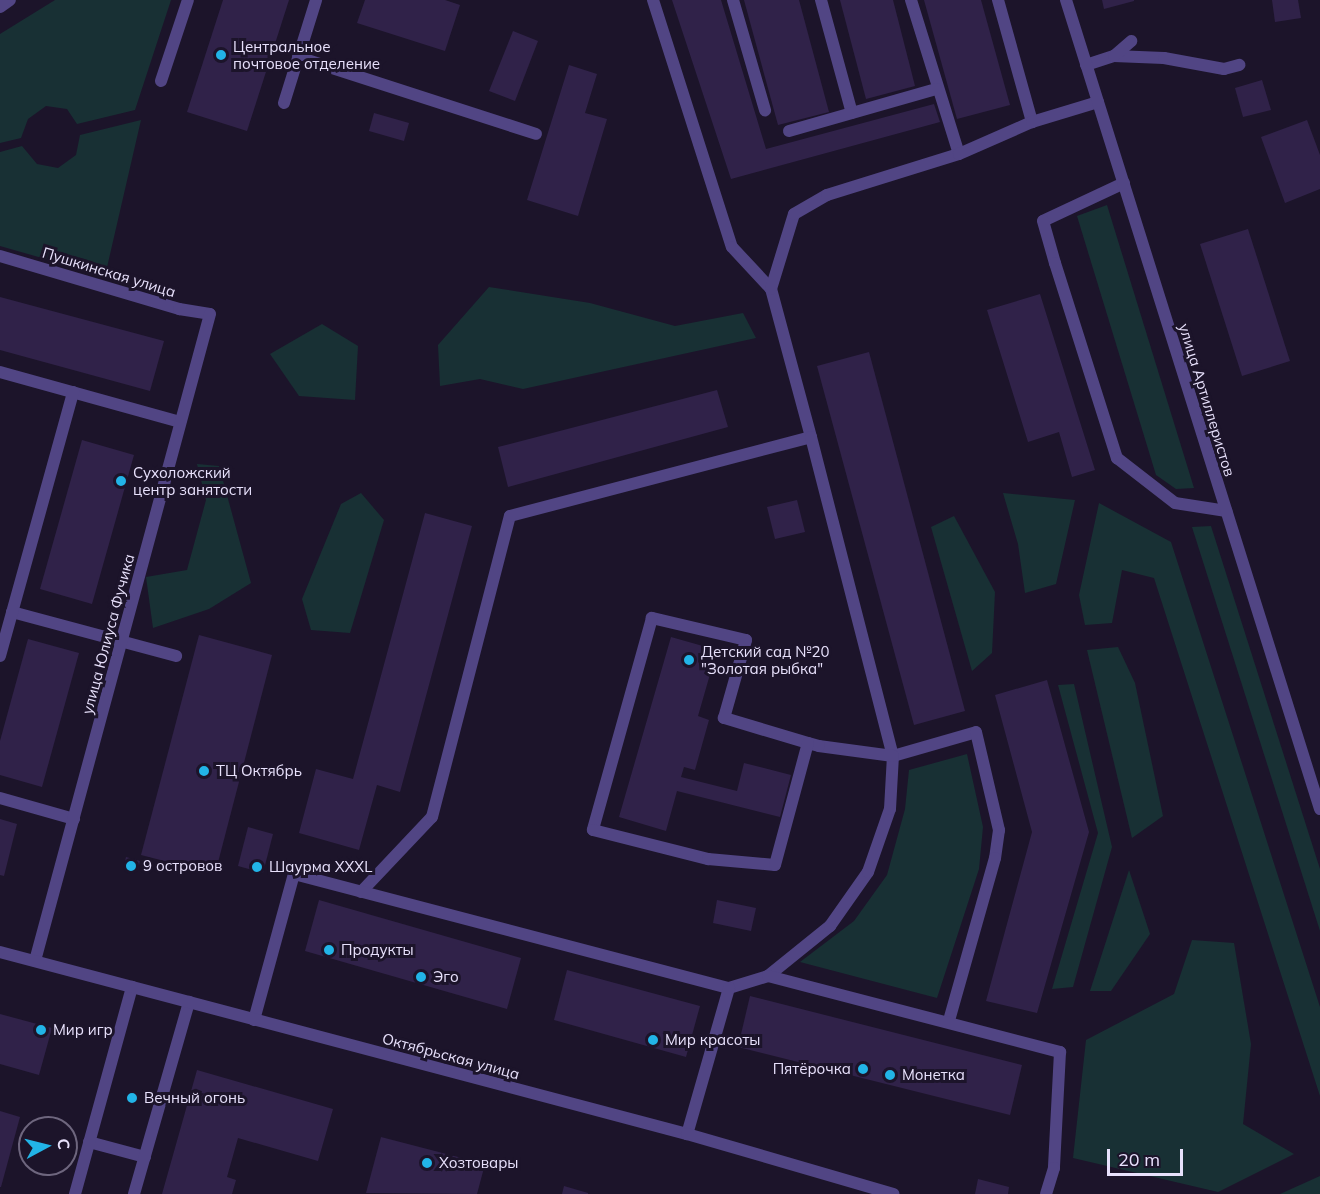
<!DOCTYPE html>
<meta charset="utf-8">
<style>
body{margin:0}
#map{position:relative;width:1320px;height:1194px;overflow:hidden;background:#1c142a;font-family:Mulish,sans-serif}
div>[style]{position:absolute}
.green>*{inset:0;background:#183034}
.building>*{inset:0;background:#302249}
.service>*{height:12px;margin:-6px;padding:0 6px;transform-origin:6px;border-radius:6px;background:#514584}
.minor>*{height:12px;margin:-6px;padding:0 6px;transform-origin:6px;border-radius:6px;background:#514584}
.tertiary>*{height:12px;margin:-6px;padding:0 6px;transform-origin:6px;border-radius:6px;background:#514584}
.dots>*{width:16px;height:16px;translate:-50% -50%;box-sizing:border-box;border:3px solid #1c142a;border-radius:50%}
span{translate:-50% -50%;white-space:nowrap;text-align:center;line-height:1.15;-webkit-text-stroke:6px #1c142a;paint-order:stroke}
.poi-label{font-size:15px;color:#e8e1fc}
.left{translate:0 -50%;text-align:left}
.right{translate:-100% -50%;text-align:right}
.street-label{font-size:15px;color:#e8e1fc}
.north{position:absolute;left:18px;top:1116px;width:60px;height:60px;box-sizing:border-box;background:#1c142a;border:2px solid #6e667e;border-radius:50%;rotate:83deg;font-size:16px;font-weight:700;line-height:24px;text-align:center;color:#e8e1fc}
.north::after{content:'';display:block;margin:auto;width:21px;height:27px;background:#22b4e7;clip-path:polygon(50% 0,100% 100%,50% 72%,0 100%)}
.scale{position:absolute;left:1107px;top:1149px;width:76px;height:27px;box-sizing:border-box;border:3px solid #e8e1fc;border-top:0;padding-left:8px;font-size:18px;line-height:21px;white-space:nowrap;color:#e8e1fc;-webkit-text-stroke:4px #1c142a;paint-order:stroke}
</style>
<div id="map">
<div class="green">
<div style="clip-path:polygon(55px 0,171px 0,135px 110px,77px 124px,67px 109px,46px 106px,28px 119px,21px 138px,0 143px,0 34px)"></div>
<div style="clip-path:polygon(141px 120px,105px 276px,0 246px,0 152px,22px 146px,37px 164px,58px 168px,76px 155px,80px 135px)"></div>
<div style="clip-path:polygon(1107px 205px,1194px 488px,1176px 489px,1156px 475px,1077px 216px)"></div>
<div style="clip-path:polygon(489px 287px,590px 303px,675px 326px,743px 313px,756px 338px,523px 389px,480px 379px,440px 386px,438px 345px)"></div>
<div style="clip-path:polygon(322px 324px,358px 346px,355px 400px,299px 396px,270px 354px)"></div>
<div style="clip-path:polygon(197px 464px,219px 466px,251px 583px,209px 609px,153px 628px,146px 577px,187px 570px,206px 500px)"></div>
<div style="clip-path:polygon(361px 493px,384px 520px,350px 633px,311px 630px,302px 599px,341px 504px)"></div>
<div style="clip-path:polygon(1003px 493px,1075px 500px,1056px 584px,1025px 593px,1018px 544px)"></div>
<div style="clip-path:polygon(1099px 503px,1171px 542px,1320px 1007px,1320px 1096px,1154px 578px,1122px 570px,1112px 623px,1085px 625px,1079px 595px)"></div>
<div style="clip-path:polygon(954px 516px,995px 592px,992px 653px,972px 671px,931px 527px)"></div>
<div style="clip-path:polygon(1211px 526px,1320px 869px,1320px 931px,1192px 527px)"></div>
<div style="clip-path:polygon(1118px 647px,1135px 683px,1163px 816px,1132px 838px,1087px 650px)"></div>
<div style="clip-path:polygon(1074px 684px,1112px 847px,1073px 987px,1052px 989px,1098px 833px,1058px 685px)"></div>
<div style="clip-path:polygon(967px 754px,983px 827px,979px 869px,937px 998px,800px 962px,854px 921px,887px 875px,905px 809px,909px 770px)"></div>
<div style="clip-path:polygon(1129px 870px,1150px 934px,1111px 991px,1090px 991px)"></div>
<div style="clip-path:polygon(1192px 940px,1234px 943px,1251px 1044px,1243px 1124px,1294px 1154px,1218px 1192px,1073px 1158px,1086px 1040px,1174px 994px)"></div>
<div style="clip-path:polygon(1320px 1176px,1320px 1194px,1280px 1194px)"></div>
</div>
<div class="building">
<div style="clip-path:polygon(223px 0,289px 0,247px 131px,187px 112px)"></div>
<div style="clip-path:polygon(365px 0,445px 0,460px 5px,445px 51px,357px 23px)"></div>
<div style="clip-path:polygon(672px 0,721px 0,766px 149px,934px 104px,940px 122px,731px 179px)"></div>
<div style="clip-path:polygon(744px 0,799px 0,829px 112px,778px 125px)"></div>
<div style="clip-path:polygon(840px 0,893px 0,915px 86px,866px 99px)"></div>
<div style="clip-path:polygon(924px 0,981px 0,1010px 105px,957px 119px)"></div>
<div style="clip-path:polygon(1102px 0,1134px 0,1134px 1px,1104px 9px)"></div>
<div style="clip-path:polygon(1272px 0,1298px 0,1301px 18px,1275px 22px)"></div>
<div style="clip-path:polygon(513px 31px,538px 41px,515px 101px,489px 91px)"></div>
<div style="clip-path:polygon(569px 65px,597px 74px,585px 113px,607px 119px,578px 216px,527px 200px)"></div>
<div style="clip-path:polygon(1262px 80px,1271px 110px,1243px 117px,1235px 88px)"></div>
<div style="clip-path:polygon(374px 113px,409px 123px,404px 141px,369px 131px)"></div>
<div style="clip-path:polygon(1307px 120px,1320px 155px,1320px 189px,1285px 203px,1261px 137px)"></div>
<div style="clip-path:polygon(1248px 229px,1290px 361px,1242px 376px,1200px 244px)"></div>
<div style="clip-path:polygon(1040px 294px,1095px 470px,1072px 477px,1059px 432px,1028px 442px,987px 310px)"></div>
<div style="clip-path:polygon(0 297px,164px 341px,150px 391px,0 350px)"></div>
<div style="clip-path:polygon(869px 352px,965px 711px,914px 725px,817px 366px)"></div>
<div style="clip-path:polygon(717px 390px,728px 427px,508px 487px,498px 447px)"></div>
<div style="clip-path:polygon(82px 440px,134px 455px,92px 604px,40px 589px)"></div>
<div style="clip-path:polygon(797px 500px,805px 532px,775px 539px,767px 507px)"></div>
<div style="clip-path:polygon(425px 513px,472px 526px,400px 792px,377px 785px,359px 850px,299px 833px,316px 769px,353px 779px)"></div>
<div style="clip-path:polygon(199px 635px,272px 655px,215px 874px,141px 855px)"></div>
<div style="clip-path:polygon(671px 637px,717px 650px,698px 716px,709px 720px,695px 770px,684px 767px,681px 777px,737px 791px,744px 763px,791px 775px,780px 817px,677px 791px,666px 831px,619px 817px)"></div>
<div style="clip-path:polygon(28px 639px,79px 653px,42px 787px,0 775px,0 741px)"></div>
<div style="clip-path:polygon(1047px 680px,1089px 832px,1037px 1013px,986px 1001px,1032px 832px,995px 695px)"></div>
<div style="clip-path:polygon(0 819px,17px 824px,4px 876px,0 875px)"></div>
<div style="clip-path:polygon(248px 827px,273px 834px,263px 873px,238px 866px)"></div>
<div style="clip-path:polygon(126px 857px,140px 861px,138px 870px,124px 866px)"></div>
<div style="clip-path:polygon(319px 900px,521px 958px,507px 1009px,305px 951px)"></div>
<div style="clip-path:polygon(717px 900px,756px 908px,751px 931px,713px 923px)"></div>
<div style="clip-path:polygon(567px 970px,700px 1006px,686px 1057px,554px 1020px)"></div>
<div style="clip-path:polygon(750px 996px,1022px 1065px,1010px 1115px,738px 1047px)"></div>
<div style="clip-path:polygon(0 1014px,52px 1028px,39px 1075px,0 1064px)"></div>
<div style="clip-path:polygon(197px 1070px,333px 1109px,318px 1161px,238px 1138px,227px 1177px,236px 1180px,232px 1194px,162px 1194px)"></div>
<div style="clip-path:polygon(0 1111px,20px 1117px,1px 1187px,0 1187px)"></div>
<div style="clip-path:polygon(381px 1137px,485px 1164px,477px 1194px,366px 1193px)"></div>
<div style="clip-path:polygon(978px 1179px,1009px 1187px,1008px 1194px,975px 1194px)"></div>
<div style="clip-path:polygon(564px 1186px,588px 1193px,588px 1194px,562px 1194px)"></div>
</div>
<div class="service">
<div style="left:653px;top:0;width:259px;rotate:72.3deg"></div>
<div style="left:732px;top:247px;width:57px;rotate:47.1deg"></div>
<div style="left:733px;top:0;width:115px;rotate:73.8deg"></div>
<div style="left:821px;top:0;width:117px;rotate:74.7deg"></div>
<div style="left:911px;top:0;width:161px;rotate:72.7deg"></div>
<div style="left:998px;top:0;width:127px;rotate:74.4deg"></div>
<div style="left:1114px;top:56px;width:50px;rotate:2.3deg"></div>
<div style="left:1164px;top:58px;width:61px;rotate:10.4deg"></div>
<div style="left:1224px;top:69px;width:16px;rotate:-15deg"></div>
<div style="left:298px;top:57px;width:250px;rotate:17.9deg"></div>
<div style="left:1086px;top:65px;width:29px;rotate:-18deg"></div>
<div style="left:1114px;top:56px;width:23px;rotate:-41deg"></div>
<div style="left:161px;top:81px;width:85px;rotate:-71.6deg"></div>
<div style="left:284px;top:103px;width:108px;rotate:-72.7deg"></div>
<div style="left:789px;top:131px;width:153px;rotate:-15.9deg"></div>
<div style="left:1124px;top:183px;width:89px;rotate:154.9deg"></div>
<div style="left:1043px;top:221px;width:44px;rotate:74.1deg"></div>
<div style="left:1055px;top:263px;width:205px;rotate:72.4deg"></div>
<div style="left:1117px;top:458px;width:73px;rotate:37.8deg"></div>
<div style="left:1175px;top:503px;width:52px;rotate:8.9deg"></div>
<div style="left:0;top:372px;width:187px;rotate:15.5deg"></div>
<div style="left:811px;top:437px;width:153px;rotate:-105.1deg"></div>
<div style="left:771px;top:289px;width:78px;rotate:-73deg"></div>
<div style="left:794px;top:214px;width:38px;rotate:-30deg"></div>
<div style="left:827px;top:195px;width:138px;rotate:-17.3deg"></div>
<div style="left:959px;top:154px;width:80px;rotate:-23.7deg"></div>
<div style="left:1032px;top:122px;width:69px;rotate:-16.9deg"></div>
<div style="left:12px;top:612px;width:170px;rotate:15deg"></div>
<div style="left:0;top:656px;width:274px;rotate:-74.5deg"></div>
<div style="left:0;top:798px;width:77px;rotate:15.8deg"></div>
<div style="left:361px;top:892px;width:103px;rotate:-46.6deg"></div>
<div style="left:432px;top:817px;width:311px;rotate:-75.5deg"></div>
<div style="left:510px;top:516px;width:311px;rotate:-14.7deg"></div>
<div style="left:811px;top:437px;width:329px;rotate:75.6deg"></div>
<div style="left:893px;top:756px;width:86px;rotate:-16.1deg"></div>
<div style="left:976px;top:732px;width:101px;rotate:76.8deg"></div>
<div style="left:999px;top:830px;width:28px;rotate:98deg"></div>
<div style="left:995px;top:858px;width:169px;rotate:105.8deg"></div>
<div style="left:768px;top:976px;width:80px;rotate:-38.9deg"></div>
<div style="left:830px;top:926px;width:66px;rotate:-54.9deg"></div>
<div style="left:868px;top:872px;width:67px;rotate:-70.8deg"></div>
<div style="left:890px;top:809px;width:53px;rotate:-86.8deg"></div>
<div style="left:893px;top:756px;width:75px;rotate:-172.3deg"></div>
<div style="left:819px;top:746px;width:11px;rotate:-165deg"></div>
<div style="left:808px;top:743px;width:88px;rotate:-163.4deg"></div>
<div style="left:724px;top:718px;width:81px;rotate:-74.2deg"></div>
<div style="left:746px;top:640px;width:97px;rotate:-166.8deg"></div>
<div style="left:652px;top:618px;width:220px;rotate:105.6deg"></div>
<div style="left:593px;top:830px;width:119px;rotate:14.2deg"></div>
<div style="left:708px;top:859px;width:67px;rotate:5.1deg"></div>
<div style="left:775px;top:865px;width:126px;rotate:-74.9deg"></div>
<div style="left:729px;top:988px;width:41px;rotate:-17.1deg"></div>
<div style="left:768px;top:976px;width:302px;rotate:14.6deg"></div>
<div style="left:1060px;top:1052px;width:116px;rotate:93deg"></div>
<div style="left:1054px;top:1168px;width:27px;rotate:107deg"></div>
<div style="left:254px;top:1020px;width:151px;rotate:-74.7deg"></div>
<div style="left:294px;top:874px;width:450px;rotate:14.7deg"></div>
<div style="left:729px;top:988px;width:152px;rotate:106deg"></div>
<div style="left:89px;top:1142px;width:58px;rotate:15deg"></div>
</div>
<div class="minor">
<div style="left:0;top:256px;width:187px;rotate:16.5deg"></div>
<div style="left:179px;top:309px;width:31px;rotate:9deg"></div>
<div style="left:210px;top:314px;width:670px;rotate:105.14deg"></div>
<div style="left:75px;top:1194px;width:215px;rotate:-74.6deg"></div>
<div style="left:134px;top:1194px;width:200px;rotate:-74deg"></div>
</div>
<div class="tertiary">
<div style="left:1066px;top:0;width:848px;rotate:72.57deg"></div>
<div style="left:0;top:7px;width:12px;rotate:-35deg"></div>
<div style="left:0;top:952px;width:711px;rotate:14.84deg"></div>
<div style="left:687px;top:1134px;width:215px;rotate:16.2deg"></div>
</div>
<div class="dots">
<div style="left:221px;top:55px;background:#22b4e7"></div>
<div style="left:121px;top:481px;background:#22b4e7"></div>
<div style="left:689px;top:660px;background:#22b4e7"></div>
<div style="left:204px;top:771px;background:#22b4e7"></div>
<div style="left:131px;top:866px;background:#22b4e7"></div>
<div style="left:257px;top:867px;background:#22b4e7"></div>
<div style="left:329px;top:950px;background:#22b4e7"></div>
<div style="left:421px;top:977px;background:#22b4e7"></div>
<div style="left:41px;top:1030px;background:#22b4e7"></div>
<div style="left:653px;top:1040px;background:#22b4e7"></div>
<div style="left:863px;top:1069px;background:#22b4e7"></div>
<div style="left:890px;top:1075px;background:#22b4e7"></div>
<div style="left:132px;top:1098px;background:#22b4e7"></div>
<div style="left:427px;top:1163px;background:#22b4e7"></div>
</div>
<div class="poi-label">
<span class="left" style="left:233px;top:55px">Центральное<br>почтовое отделение</span>
<span class="left" style="left:133px;top:481px">Сухоложский<br>центр занятости</span>
<span class="left" style="left:701px;top:660px">Детский сад №20<br>"Золотая рыбка"</span>
<span class="left" style="left:216px;top:771px">ТЦ Октябрь</span>
<span class="left" style="left:143px;top:866px">9 островов</span>
<span class="left" style="left:269px;top:867px">Шаурма XXXL</span>
<span class="left" style="left:341px;top:950px">Продукты</span>
<span class="left" style="left:433px;top:977px">Эго</span>
<span class="left" style="left:53px;top:1030px">Мир игр</span>
<span class="left" style="left:665px;top:1040px">Мир красоты</span>
<span class="right" style="left:851px;top:1069px">Пятёрочка</span>
<span class="left" style="left:902px;top:1075px">Монетка</span>
<span class="left" style="left:144px;top:1098px">Вечный огонь</span>
<span class="left" style="left:439px;top:1163px">Хозтовары</span>
</div>
<div class="street-label">
<span style="left:109px;top:272px;rotate:17deg">Пушкинская улица</span>
<span style="left:1207px;top:400px;rotate:73deg">улица Артиллеристов</span>
<span style="left:108px;top:634px;rotate:-75deg">улица Юлиуса Фучика</span>
<span style="left:451px;top:1056px;rotate:15deg">Октябрьская улица</span>
</div>
<div class="north">С</div>
<div class="scale">20 m</div>
</div>
